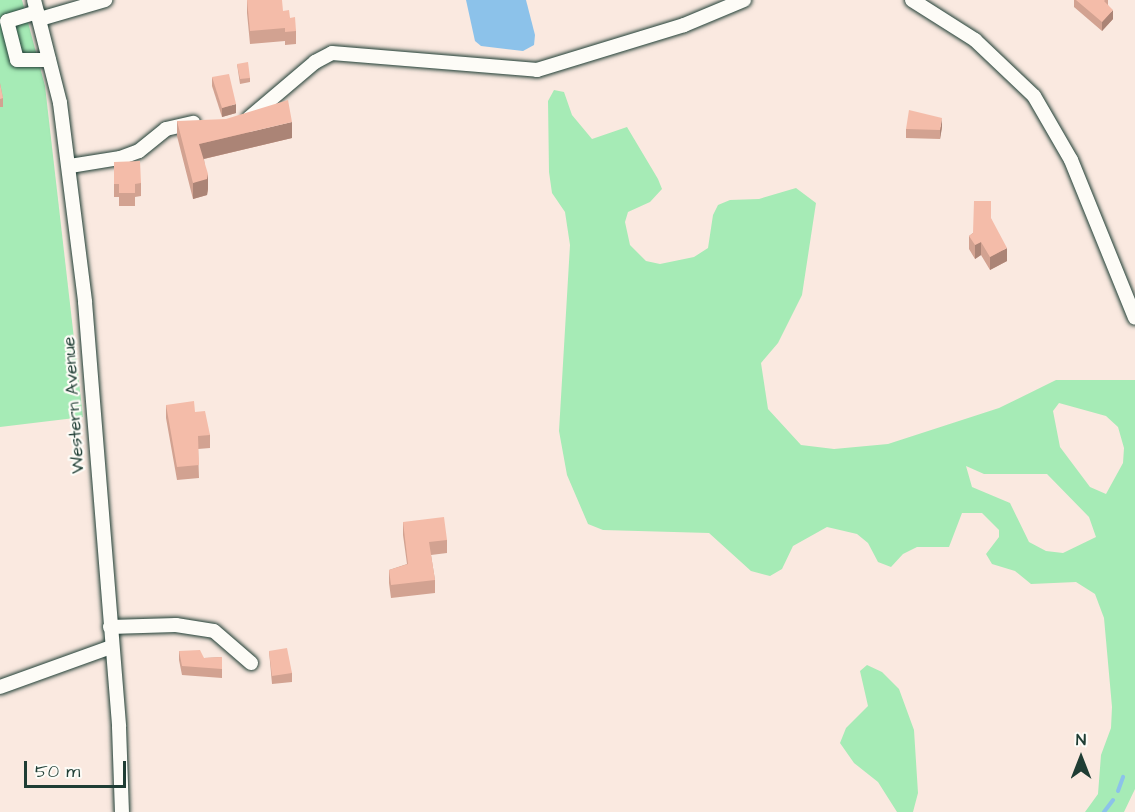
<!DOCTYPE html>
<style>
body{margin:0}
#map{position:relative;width:1135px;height:812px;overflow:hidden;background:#fae9e0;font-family:"Architects Daughter",sans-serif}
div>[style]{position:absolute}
.green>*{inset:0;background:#a6ebb6}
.water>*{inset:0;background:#8cc2ea}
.stream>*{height:4px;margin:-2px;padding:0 2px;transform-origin:2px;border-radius:2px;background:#8cc2ea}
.roads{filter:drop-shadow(0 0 2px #1f3d34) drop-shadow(0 0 2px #1f3d34)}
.minor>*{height:14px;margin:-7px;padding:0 7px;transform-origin:7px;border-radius:7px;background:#fdfcf7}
.wall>*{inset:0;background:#d2a291}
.shaded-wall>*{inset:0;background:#ab8476}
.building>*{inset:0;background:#f4bca9}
span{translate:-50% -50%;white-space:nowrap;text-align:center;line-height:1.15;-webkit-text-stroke:4.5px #fdfcf7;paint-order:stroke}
.street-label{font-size:18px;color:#1f3d34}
.north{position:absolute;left:1051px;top:728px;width:60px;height:60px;-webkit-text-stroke:4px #fdfcf7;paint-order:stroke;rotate:0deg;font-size:16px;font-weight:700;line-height:24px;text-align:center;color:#1f3d34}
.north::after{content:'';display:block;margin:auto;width:21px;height:27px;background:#1f3d34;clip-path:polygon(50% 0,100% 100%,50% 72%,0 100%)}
.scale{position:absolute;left:24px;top:761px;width:102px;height:27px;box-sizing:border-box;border:3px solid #1f3d34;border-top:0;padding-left:8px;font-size:18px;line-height:21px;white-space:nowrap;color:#1f3d34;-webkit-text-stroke:4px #fdfcf7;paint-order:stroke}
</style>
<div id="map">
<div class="green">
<div style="clip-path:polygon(0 0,22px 0,45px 86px,83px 417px,0 427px)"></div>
<div style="clip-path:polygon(evenodd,554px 90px,564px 92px,572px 115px,592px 139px,627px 127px,658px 179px,662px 189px,650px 202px,628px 212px,625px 222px,630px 245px,646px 261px,660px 264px,694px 257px,708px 248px,713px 215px,718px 205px,730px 200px,759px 199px,796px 188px,816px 203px,802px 295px,778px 343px,761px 363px,768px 409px,801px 445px,834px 449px,888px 444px,999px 408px,1056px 380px,1135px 380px,1135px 789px,1124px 812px,1085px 812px,1098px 794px,1101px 755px,1111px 728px,1112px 707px,1104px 618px,1095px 594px,1076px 582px,1031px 584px,1015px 571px,992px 564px,986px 554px,999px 537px,999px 530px,982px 513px,962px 513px,949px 547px,917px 547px,903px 554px,891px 567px,878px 562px,868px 543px,857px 534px,827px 527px,793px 546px,782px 569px,770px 576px,751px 571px,709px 533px,603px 530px,588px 524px,567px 475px,559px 431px,570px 245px,565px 212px,552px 193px,549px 172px,548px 101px,554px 90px,1059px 403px,1106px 416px,1118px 427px,1124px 448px,1123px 463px,1106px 494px,1090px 487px,1060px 447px,1053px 411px,1059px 403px,554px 90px,966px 466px,984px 474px,1047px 474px,1089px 517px,1096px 537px,1063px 553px,1046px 551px,1029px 542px,1010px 503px,972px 487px,966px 466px)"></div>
<div style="clip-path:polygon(867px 665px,882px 672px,899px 689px,914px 730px,918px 793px,913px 812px,897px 812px,878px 782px,854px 763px,840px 743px,846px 728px,868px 706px,860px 671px)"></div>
</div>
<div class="water">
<div style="clip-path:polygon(466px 0,526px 0,535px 35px,534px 45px,523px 51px,481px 46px,475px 41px)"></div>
</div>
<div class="stream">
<div style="left:1118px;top:791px;width:15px;rotate:-70deg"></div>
<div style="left:1104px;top:812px;width:15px;rotate:-53deg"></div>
</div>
<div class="roads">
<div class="minor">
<div style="left:34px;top:0;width:106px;rotate:75.8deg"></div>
<div style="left:60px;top:103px;width:201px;rotate:82.8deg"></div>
<div style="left:85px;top:302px;width:426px;rotate:85.4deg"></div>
<div style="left:119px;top:727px;width:85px;rotate:88deg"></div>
<div style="left:912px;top:0;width:75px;rotate:32.4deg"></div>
<div style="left:975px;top:40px;width:81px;rotate:43.5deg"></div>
<div style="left:1034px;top:96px;width:74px;rotate:60deg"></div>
<div style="left:1071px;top:160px;width:170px;rotate:67.9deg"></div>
<div style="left:37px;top:12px;width:31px;rotate:163deg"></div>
<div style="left:7px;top:21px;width:40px;rotate:75.6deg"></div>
<div style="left:17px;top:60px;width:32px"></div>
<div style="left:40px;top:19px;width:68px;rotate:-16.3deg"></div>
<div style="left:249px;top:118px;width:87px;rotate:-40.3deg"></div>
<div style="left:315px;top:62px;width:19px;rotate:-28deg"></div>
<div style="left:332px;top:53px;width:206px;rotate:4.7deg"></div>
<div style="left:537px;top:70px;width:154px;rotate:-17deg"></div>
<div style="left:684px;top:25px;width:65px;rotate:-22.6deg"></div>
<div style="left:70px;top:166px;width:51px;rotate:-9.1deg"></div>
<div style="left:120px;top:158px;width:20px;rotate:-20deg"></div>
<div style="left:139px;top:151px;width:35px;rotate:-39deg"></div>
<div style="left:166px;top:129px;width:28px;rotate:-13deg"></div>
<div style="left:110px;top:627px;width:66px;rotate:-1.7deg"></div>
<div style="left:176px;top:625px;width:38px;rotate:9deg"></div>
<div style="left:214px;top:631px;width:49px;rotate:40.9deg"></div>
<div style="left:0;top:687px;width:118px;rotate:-19.8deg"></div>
</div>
</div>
<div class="wall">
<div style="clip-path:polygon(247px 0,283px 11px,290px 18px,296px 31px,296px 44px,285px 45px,285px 41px,250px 44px,247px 13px)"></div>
<div style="clip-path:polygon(1074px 0,1108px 0,1108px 5px,1113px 19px,1102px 31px,1074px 7px)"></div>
<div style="clip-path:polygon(237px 64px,250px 78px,250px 82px,240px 84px)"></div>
<div style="clip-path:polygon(212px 77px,236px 113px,222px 117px,212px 86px)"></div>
<div style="clip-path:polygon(0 83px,3px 98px,3px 107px,0 107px)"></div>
<div style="clip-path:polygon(177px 121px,292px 138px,204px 159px,208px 189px,207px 195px,193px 199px,177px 136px)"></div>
<div style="clip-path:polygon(942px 127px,940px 139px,906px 138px,906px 129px)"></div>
<div style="clip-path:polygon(114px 162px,141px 183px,141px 196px,135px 197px,135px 206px,119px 206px,119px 197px,114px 197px)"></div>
<div style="clip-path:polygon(991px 219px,1007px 261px,990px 270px,981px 255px,975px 259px,969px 249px,969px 236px)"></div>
<div style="clip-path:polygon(166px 405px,195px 412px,210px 435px,210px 448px,198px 449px,199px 478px,177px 480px,166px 418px)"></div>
<div style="clip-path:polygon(403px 522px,447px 540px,447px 553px,431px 555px,435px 580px,435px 593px,391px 598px,389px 583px,389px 570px,407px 564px,403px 535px)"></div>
<div style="clip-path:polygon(179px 651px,204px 658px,222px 657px,222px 678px,182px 675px,179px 660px)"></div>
<div style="clip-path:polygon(269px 651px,292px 673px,292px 682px,272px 684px)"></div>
</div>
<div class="shaded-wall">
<div style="clip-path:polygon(1113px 10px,1113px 19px,1102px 31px,1102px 22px)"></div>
<div style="clip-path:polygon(236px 104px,236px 113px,222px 117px,222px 108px)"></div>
<div style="clip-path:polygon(942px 118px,942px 127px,940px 139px,940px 130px)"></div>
<div style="clip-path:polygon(292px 122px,292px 138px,199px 160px,199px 144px)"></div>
<div style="clip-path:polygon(208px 174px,208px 189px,207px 195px,193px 199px,193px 183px)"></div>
<div style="clip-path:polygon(981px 242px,981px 255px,975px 259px,975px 245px)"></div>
<div style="clip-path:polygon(1007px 248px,1007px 261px,990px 270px,990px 257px)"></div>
</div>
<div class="building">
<div style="clip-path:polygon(247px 0,282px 0,283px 11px,289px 10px,290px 18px,295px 17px,296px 31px,285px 32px,285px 28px,250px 31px)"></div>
<div style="clip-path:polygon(1076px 0,1105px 0,1104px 1px,1113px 10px,1102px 22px)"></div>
<div style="clip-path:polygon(248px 62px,250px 78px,240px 79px,237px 64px)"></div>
<div style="clip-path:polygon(229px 74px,236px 104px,222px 108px,212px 77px)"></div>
<div style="clip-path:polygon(0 84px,3px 98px,0 99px)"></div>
<div style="clip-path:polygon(288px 100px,292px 122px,199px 144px,208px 174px,207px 179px,193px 183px,177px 121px,226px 119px)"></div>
<div style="clip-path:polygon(909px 110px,942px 118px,940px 130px,906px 129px)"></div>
<div style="clip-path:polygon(140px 161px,141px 183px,135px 184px,135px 193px,119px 193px,119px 184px,114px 184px,114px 162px)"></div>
<div style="clip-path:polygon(974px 201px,991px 201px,991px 218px,1007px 248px,990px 257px,981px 242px,975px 245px,969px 236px,973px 233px)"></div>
<div style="clip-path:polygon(194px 401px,195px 412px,205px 411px,210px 435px,198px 436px,199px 465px,177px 467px,166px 405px)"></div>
<div style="clip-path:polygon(444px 517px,447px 540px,429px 542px,435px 580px,391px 585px,389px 570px,408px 564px,403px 522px)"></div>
<div style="clip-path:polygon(287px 648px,292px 673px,272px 676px,269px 651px)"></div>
<div style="clip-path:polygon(200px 650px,204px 658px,222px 657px,222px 669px,182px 666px,179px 651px)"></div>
</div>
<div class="street-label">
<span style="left:74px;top:405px;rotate:-94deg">Western Avenue</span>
</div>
<div class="north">N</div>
<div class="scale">50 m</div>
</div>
